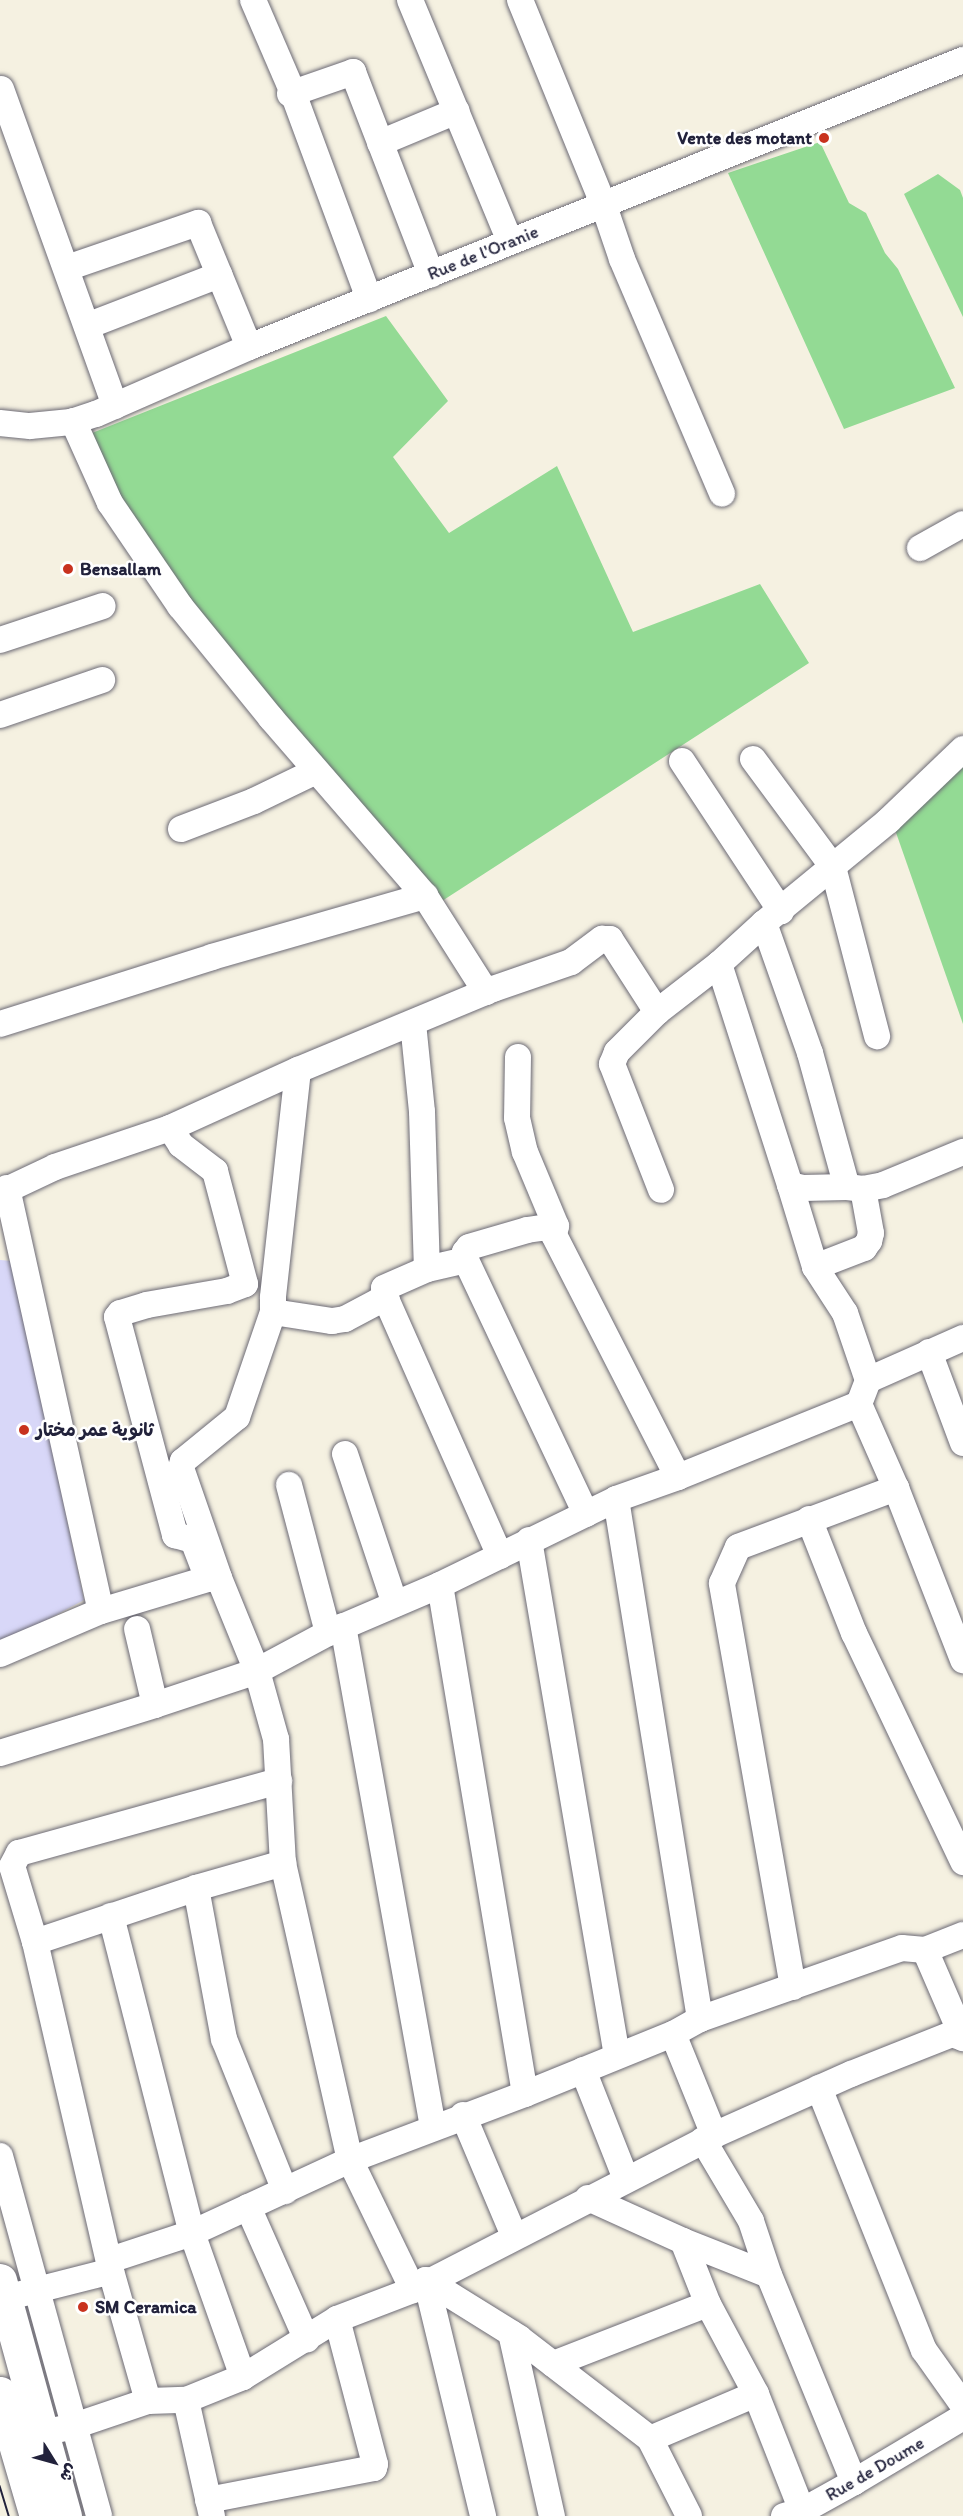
<!DOCTYPE html>
<meta charset="utf-8">
<style>
body{margin:0}
#map{position:relative;width:963px;height:2516px;overflow:hidden;background:#f5f1e1;font-family:Itim,"Playpen Sans Arabic",sans-serif}
div>[style]{position:absolute}
.built>*{inset:0;background:#d8d7f8}
.green>*{inset:0;background:#93da94}
.roads{filter:drop-shadow(0 0 2px #6c6a75) drop-shadow(0 0 2px #6c6a75)}
.minor>*{height:26px;margin:-13px;padding:0 13px;transform-origin:13px;border-radius:13px;background:#fff}
.major>*{height:33px;margin:-16.5px;padding:0 16.5px;transform-origin:16.5px;border-radius:16.5px;background:#fff}
.tram>*{height:1.5px;margin:-0.75px;padding:0 0.75px;transform-origin:0.75px;border-radius:0.75px;background:#22223b}
.dots>*{width:16px;height:16px;translate:-50% -50%;box-sizing:border-box;border:3px solid #fff;border-radius:50%}
span{translate:-50% -50%;white-space:nowrap;text-align:center;line-height:1.15;-webkit-text-stroke:5px #fff;paint-order:stroke}
.poi-label{font-size:18px;color:#22223b;font-weight:700}
.right{translate:-100% -50%;text-align:right}
.left{translate:0 -50%;text-align:left}
.street-label{font-size:18px;color:#22223b}
.north{position:absolute;left:24px;top:2432px;width:60px;height:60px;-webkit-text-stroke:4px #fff;paint-order:stroke;rotate:127deg;font-size:16px;font-weight:700;line-height:24px;text-align:center;color:#22223b}
.north::after{content:'';display:block;margin:auto;width:21px;height:27px;background:#22223b;clip-path:polygon(50% 0,100% 100%,50% 72%,0 100%)}
</style>
<div id="map">
<div class="built">
<div style="clip-path:polygon(0 1260px,12px 1261px,84px 1600px,0 1645px)"></div>
</div>
<div class="green">
<div style="clip-path:polygon(820px 142px,849px 203px,866px 213px,885px 253px,898px 269px,955px 388px,844px 429px,728px 173px)"></div>
<div style="clip-path:polygon(938px 174px,960px 190px,963px 198px,963px 317px,904px 194px)"></div>
<div style="clip-path:polygon(386px 316px,448px 401px,393px 457px,449px 533px,557px 466px,633px 632px,760px 584px,809px 663px,442px 901px,351px 801px,190px 599px,113px 491px,92px 433px)"></div>
<div style="clip-path:polygon(963px 758px,963px 1024px,893px 824px)"></div>
</div>
<div class="roads">
<div class="minor">
<div style="left:253px;top:0;width:101px;rotate:66.7deg"></div>
<div style="left:293px;top:93px;width:220px;rotate:69.7deg"></div>
<div style="left:410px;top:0;width:261px;rotate:67.5deg"></div>
<div style="left:520px;top:0;width:222px;rotate:67.8deg"></div>
<div style="left:604px;top:206px;width:56px;rotate:71.2deg"></div>
<div style="left:622px;top:259px;width:255px;rotate:66.9deg"></div>
<div style="left:1px;top:89px;width:337px;rotate:70.2deg"></div>
<div style="left:290px;top:94px;width:67px;rotate:-19.2deg"></div>
<div style="left:353px;top:72px;width:217px;rotate:68.9deg"></div>
<div style="left:380px;top:143px;width:83px;rotate:-22.6deg"></div>
<div style="left:67px;top:268px;width:139px;rotate:-19deg"></div>
<div style="left:198px;top:223px;width:134px;rotate:67.6deg"></div>
<div style="left:87px;top:326px;width:142px;rotate:-21.1deg"></div>
<div style="left:73px;top:421px;width:90px;rotate:65.7deg"></div>
<div style="left:110px;top:503px;width:125px;rotate:55.8deg"></div>
<div style="left:180px;top:606px;width:144px;rotate:50.9deg"></div>
<div style="left:271px;top:718px;width:235px;rotate:49.1deg"></div>
<div style="left:425px;top:896px;width:114px;rotate:57.6deg"></div>
<div style="left:0;top:423px;width:30px;rotate:6deg"></div>
<div style="left:30px;top:426px;width:41px;rotate:-5.6deg"></div>
<div style="left:71px;top:422px;width:26px;rotate:-18deg"></div>
<div style="left:96px;top:414px;width:167px;rotate:-23.6deg"></div>
<div style="left:249px;top:347px;width:770px;rotate:-21.9deg"></div>
<div style="left:920px;top:548px;width:49px;rotate:-29.2deg"></div>
<div style="left:0;top:640px;width:108px;rotate:-18.3deg"></div>
<div style="left:0;top:715px;width:108px;rotate:-18.9deg"></div>
<div style="left:753px;top:759px;width:134px;rotate:53.5deg"></div>
<div style="left:833px;top:867px;width:175px;rotate:75.4deg"></div>
<div style="left:682px;top:761px;width:180px;rotate:56.6deg"></div>
<div style="left:181px;top:829px;width:78px;rotate:-21deg"></div>
<div style="left:254px;top:801px;width:69px;rotate:-25.8deg"></div>
<div style="left:764px;top:923px;width:138px;rotate:70.5deg"></div>
<div style="left:810px;top:1053px;width:139px;rotate:74.6deg"></div>
<div style="left:847px;top:1187px;width:16px;rotate:7deg"></div>
<div style="left:863px;top:1189px;width:20px;rotate:-11deg"></div>
<div style="left:883px;top:1185px;width:87px;rotate:-22.4deg"></div>
<div style="left:719px;top:964px;width:232px;rotate:72.2deg"></div>
<div style="left:790px;top:1185px;width:13px;rotate:13deg"></div>
<div style="left:803px;top:1188px;width:44px;rotate:-1.3deg"></div>
<div style="left:657px;top:1012px;width:57px;rotate:135deg"></div>
<div style="left:617px;top:1052px;width:13px;rotate:113deg"></div>
<div style="left:612px;top:1064px;width:135px;rotate:68.7deg"></div>
<div style="left:413px;top:1023px;width:89px;rotate:84.2deg"></div>
<div style="left:422px;top:1112px;width:157px;rotate:88.2deg"></div>
<div style="left:0;top:1024px;width:222px;rotate:-17.5deg"></div>
<div style="left:212px;top:957px;width:222px;rotate:-16deg"></div>
<div style="left:518px;top:1057px;width:61px;rotate:90.9deg"></div>
<div style="left:517px;top:1118px;width:35px;rotate:77deg"></div>
<div style="left:525px;top:1152px;width:80px;rotate:67.3deg"></div>
<div style="left:298px;top:1070px;width:229px;rotate:96.3deg"></div>
<div style="left:273px;top:1298px;width:14px;rotate:90deg"></div>
<div style="left:273px;top:1312px;width:111px;rotate:108.9deg"></div>
<div style="left:237px;top:1417px;width:70px;rotate:140.8deg"></div>
<div style="left:183px;top:1461px;width:7px;rotate:106deg"></div>
<div style="left:181px;top:1468px;width:116px;rotate:70.9deg"></div>
<div style="left:219px;top:1578px;width:100px;rotate:67.8deg"></div>
<div style="left:257px;top:1671px;width:71px;rotate:74.4deg"></div>
<div style="left:276px;top:1739px;width:124px;rotate:86.8deg"></div>
<div style="left:283px;top:1863px;width:304px;rotate:77.3deg"></div>
<div style="left:350px;top:2160px;width:144px;rotate:64.1deg"></div>
<div style="left:170px;top:1128px;width:20px;rotate:57deg"></div>
<div style="left:181px;top:1145px;width:43px;rotate:37.4deg"></div>
<div style="left:215px;top:1171px;width:117px;rotate:75.1deg"></div>
<div style="left:245px;top:1284px;width:19px;rotate:159deg"></div>
<div style="left:227px;top:1291px;width:81px;rotate:170.1deg"></div>
<div style="left:147px;top:1305px;width:28px;rotate:163deg"></div>
<div style="left:120px;top:1313px;width:5px;rotate:127deg"></div>
<div style="left:117px;top:1317px;width:226px;rotate:75.1deg"></div>
<div style="left:175px;top:1535px;width:19px;rotate:16deg"></div>
<div style="left:193px;top:1540px;width:28px;rotate:69deg"></div>
<div style="left:790px;top:1185px;width:86px;rotate:73deg"></div>
<div style="left:815px;top:1267px;width:55px;rotate:56.9deg"></div>
<div style="left:845px;top:1313px;width:71px;rotate:71.1deg"></div>
<div style="left:7px;top:1188px;width:433px;rotate:77.5deg"></div>
<div style="left:0;top:1193px;width:61px;rotate:-25.3deg"></div>
<div style="left:55px;top:1167px;width:121px;rotate:-18.7deg"></div>
<div style="left:170px;top:1128px;width:141px;rotate:-24.4deg"></div>
<div style="left:298px;top:1070px;width:211px;rotate:-22.6deg"></div>
<div style="left:493px;top:989px;width:83px;rotate:-19.1deg"></div>
<div style="left:571px;top:962px;width:39px;rotate:-37deg"></div>
<div style="left:602px;top:939px;width:8px"></div>
<div style="left:610px;top:939px;width:87px;rotate:57.2deg"></div>
<div style="left:657px;top:1012px;width:78px;rotate:-37.7deg"></div>
<div style="left:719px;top:964px;width:61px;rotate:-42.3deg"></div>
<div style="left:764px;top:923px;width:161px;rotate:-39.4deg"></div>
<div style="left:888px;top:821px;width:104px;rotate:-43.8deg"></div>
<div style="left:815px;top:1267px;width:53px;rotate:-21.2deg"></div>
<div style="left:864px;top:1248px;width:9px;rotate:-54deg"></div>
<div style="left:869px;top:1241px;width:8px;rotate:-76deg"></div>
<div style="left:871px;top:1233px;width:45px;rotate:-100.3deg"></div>
<div style="left:387px;top:1301px;width:13px;rotate:-103deg"></div>
<div style="left:384px;top:1288px;width:47px;rotate:-23.8deg"></div>
<div style="left:427px;top:1269px;width:40px;rotate:-13deg"></div>
<div style="left:273px;top:1312px;width:60px;rotate:8.7deg"></div>
<div style="left:332px;top:1321px;width:13px;rotate:-9deg"></div>
<div style="left:345px;top:1319px;width:40px;rotate:-28deg"></div>
<div style="left:380px;top:1300px;width:7px;rotate:8deg"></div>
<div style="left:387px;top:1301px;width:279px;rotate:66.1deg"></div>
<div style="left:929px;top:1352px;width:97px;rotate:69.5deg"></div>
<div style="left:345px;top:1454px;width:158px;rotate:71.6deg"></div>
<div style="left:289px;top:1485px;width:153px;rotate:75.2deg"></div>
<div style="left:896px;top:1488px;width:185px;rotate:68.7deg"></div>
<div style="left:616px;top:1499px;width:527px;rotate:80.82deg"></div>
<div style="left:586px;top:1514px;width:281px;rotate:-115.3deg"></div>
<div style="left:466px;top:1260px;width:8px;rotate:-97deg"></div>
<div style="left:465px;top:1252px;width:6px;rotate:-51deg"></div>
<div style="left:469px;top:1247px;width:60px;rotate:-16.3deg"></div>
<div style="left:527px;top:1230px;width:29px;rotate:-8deg"></div>
<div style="left:556px;top:1226px;width:9px;rotate:103deg"></div>
<div style="left:554px;top:1235px;width:272px;rotate:62.9deg"></div>
<div style="left:809px;top:1519px;width:123px;rotate:68.5deg"></div>
<div style="left:854px;top:1633px;width:254px;rotate:64.5deg"></div>
<div style="left:529px;top:1540px;width:523px;rotate:80.32deg"></div>
<div style="left:440px;top:1585px;width:516px;rotate:80.52deg"></div>
<div style="left:343px;top:1626px;width:509px;rotate:79.82deg"></div>
<div style="left:0;top:1654px;width:110px;rotate:-23.1deg"></div>
<div style="left:101px;top:1611px;width:112px;rotate:-16.7deg"></div>
<div style="left:208px;top:1579px;width:11px;rotate:-5deg"></div>
<div style="left:155px;top:1705px;width:108px;rotate:-18.4deg"></div>
<div style="left:257px;top:1671px;width:81px;rotate:-28.2deg"></div>
<div style="left:328px;top:1633px;width:122px;rotate:-23.2deg"></div>
<div style="left:440px;top:1585px;width:196px;rotate:-26deg"></div>
<div style="left:616px;top:1499px;width:66px;rotate:-19.5deg"></div>
<div style="left:678px;top:1477px;width:195px;rotate:-22deg"></div>
<div style="left:0;top:1753px;width:162px;rotate:-17.2deg"></div>
<div style="left:155px;top:1705px;width:78px;rotate:-103.3deg"></div>
<div style="left:196px;top:1888px;width:154px;rotate:79.5deg"></div>
<div style="left:224px;top:2039px;width:164px;rotate:68.1deg"></div>
<div style="left:111px;top:1916px;width:327px;rotate:75.7deg"></div>
<div style="left:192px;top:2233px;width:153px;rotate:70.5deg"></div>
<div style="left:35px;top:1942px;width:170px;rotate:-18.5deg"></div>
<div style="left:196px;top:1888px;width:91px;rotate:-16deg"></div>
<div style="left:925px;top:1950px;width:41px;rotate:-21.5deg"></div>
<div style="left:793px;top:1987px;width:410px;rotate:-100deg"></div>
<div style="left:722px;top:1583px;width:39px;rotate:-66deg"></div>
<div style="left:738px;top:1547px;width:169px;rotate:-20.5deg"></div>
<div style="left:896px;top:1488px;width:92px;rotate:-113.8deg"></div>
<div style="left:859px;top:1404px;width:26px;rotate:-69deg"></div>
<div style="left:868px;top:1380px;width:104px;rotate:-23.9deg"></div>
<div style="left:673px;top:2034px;width:109px;rotate:67.9deg"></div>
<div style="left:583px;top:2070px;width:117px;rotate:68.5deg"></div>
<div style="left:819px;top:2088px;width:282px;rotate:68.2deg"></div>
<div style="left:924px;top:2350px;width:67px;rotate:54.7deg"></div>
<div style="left:463px;top:2115px;width:131px;rotate:67.1deg"></div>
<div style="left:703px;top:2140px;width:94px;rotate:59.3deg"></div>
<div style="left:751px;top:2221px;width:57px;rotate:71.6deg"></div>
<div style="left:769px;top:2275px;width:224px;rotate:67.7deg"></div>
<div style="left:0;top:2156px;width:373px;rotate:74.6deg"></div>
<div style="left:588px;top:2198px;width:104px;rotate:24.4deg"></div>
<div style="left:683px;top:2241px;width:92px;rotate:21.6deg"></div>
<div style="left:248px;top:2207px;width:145px;rotate:66.1deg"></div>
<div style="left:683px;top:2241px;width:68px;rotate:68.4deg"></div>
<div style="left:708px;top:2304px;width:102px;rotate:61.9deg"></div>
<div style="left:756px;top:2394px;width:126px;rotate:68.5deg"></div>
<div style="left:110px;top:2260px;width:86px;rotate:-18.2deg"></div>
<div style="left:192px;top:2233px;width:174px;rotate:-24.8deg"></div>
<div style="left:350px;top:2160px;width:187px;rotate:-20.7deg"></div>
<div style="left:525px;top:2094px;width:160px;rotate:-22.1deg"></div>
<div style="left:673px;top:2034px;width:31px;rotate:-29deg"></div>
<div style="left:700px;top:2019px;width:214px;rotate:-19.4deg"></div>
<div style="left:902px;top:1948px;width:23px;rotate:5deg"></div>
<div style="left:925px;top:1950px;width:96px;rotate:66.6deg"></div>
<div style="left:426px;top:2280px;width:110px;rotate:31.9deg"></div>
<div style="left:519px;top:2338px;width:165px;rotate:37.6deg"></div>
<div style="left:650px;top:2439px;width:86px;rotate:63.1deg"></div>
<div style="left:426px;top:2280px;width:243px;rotate:76.4deg"></div>
<div style="left:21px;top:2294px;width:93px;rotate:-14.3deg"></div>
<div style="left:511px;top:2333px;width:188px;rotate:77.4deg"></div>
<div style="left:553px;top:2364px;width:166px;rotate:-21.2deg"></div>
<div style="left:186px;top:2400px;width:119px;rotate:77.4deg"></div>
<div style="left:148px;top:2401px;width:135px;rotate:-105.9deg"></div>
<div style="left:111px;top:2271px;width:338px;rotate:-103deg"></div>
<div style="left:35px;top:1942px;width:79px;rotate:-106.8deg"></div>
<div style="left:12px;top:1866px;width:15px;rotate:-62deg"></div>
<div style="left:19px;top:1853px;width:270px;rotate:-15.5deg"></div>
<div style="left:42px;top:2433px;width:33px;rotate:-12deg"></div>
<div style="left:74px;top:2426px;width:78px;rotate:-18.7deg"></div>
<div style="left:148px;top:2401px;width:38px;rotate:-2deg"></div>
<div style="left:186px;top:2400px;width:61px;rotate:-22deg"></div>
<div style="left:243px;top:2377px;width:110px;rotate:-31.7deg"></div>
<div style="left:337px;top:2319px;width:81px;rotate:-20.9deg"></div>
<div style="left:413px;top:2290px;width:339px;rotate:-27.2deg"></div>
<div style="left:714px;top:2135px;width:150px;rotate:-24deg"></div>
<div style="left:851px;top:2074px;width:109px;rotate:-21.6deg"></div>
<div style="left:952px;top:2034px;width:12px;rotate:20deg"></div>
<div style="left:650px;top:2439px;width:115px;rotate:-23deg"></div>
<div style="left:208px;top:2500px;width:169px;rotate:-10.9deg"></div>
<div style="left:374px;top:2468px;width:4px;rotate:-76deg"></div>
<div style="left:375px;top:2464px;width:150px;rotate:-104.7deg"></div>
<div style="left:784px;top:2516px;width:19px;rotate:-16deg"></div>
<div style="left:802px;top:2511px;width:60px;rotate:-29.1deg"></div>
<div style="left:854px;top:2482px;width:127px;rotate:-30.8deg"></div>
</div>
<div class="major">
<div style="left:0;top:2280px;width:245px;rotate:74.6deg"></div>
<div style="left:0;top:2393px;width:128px;rotate:73.7deg"></div>
</div>
</div>
<div class="tram">
<div style="left:0;top:2486px;width:31px;rotate:73deg"></div>
</div>
<div class="dots">
<div style="left:824px;top:138px;background:#c8321e"></div>
<div style="left:68px;top:569px;background:#c8321e"></div>
<div style="left:24px;top:1430px;background:#c8321e"></div>
<div style="left:83px;top:2307px;background:#c8321e"></div>
</div>
<div class="poi-label">
<span class="right" style="left:812px;top:138px">Vente des motant</span>
<span class="left" style="left:80px;top:569px">Bensallam</span>
<span class="left" style="left:36px;top:1430px">ثانوية عمر مختار</span>
<span class="left" style="left:95px;top:2307px">SM Ceramica</span>
</div>
<div class="street-label">
<span style="left:483px;top:253px;rotate:-22deg">Rue de l'Oranie</span>
<span style="left:875px;top:2469px;rotate:-30deg">Rue de Doume</span>
</div>
<div class="north">ش</div>
</div>
